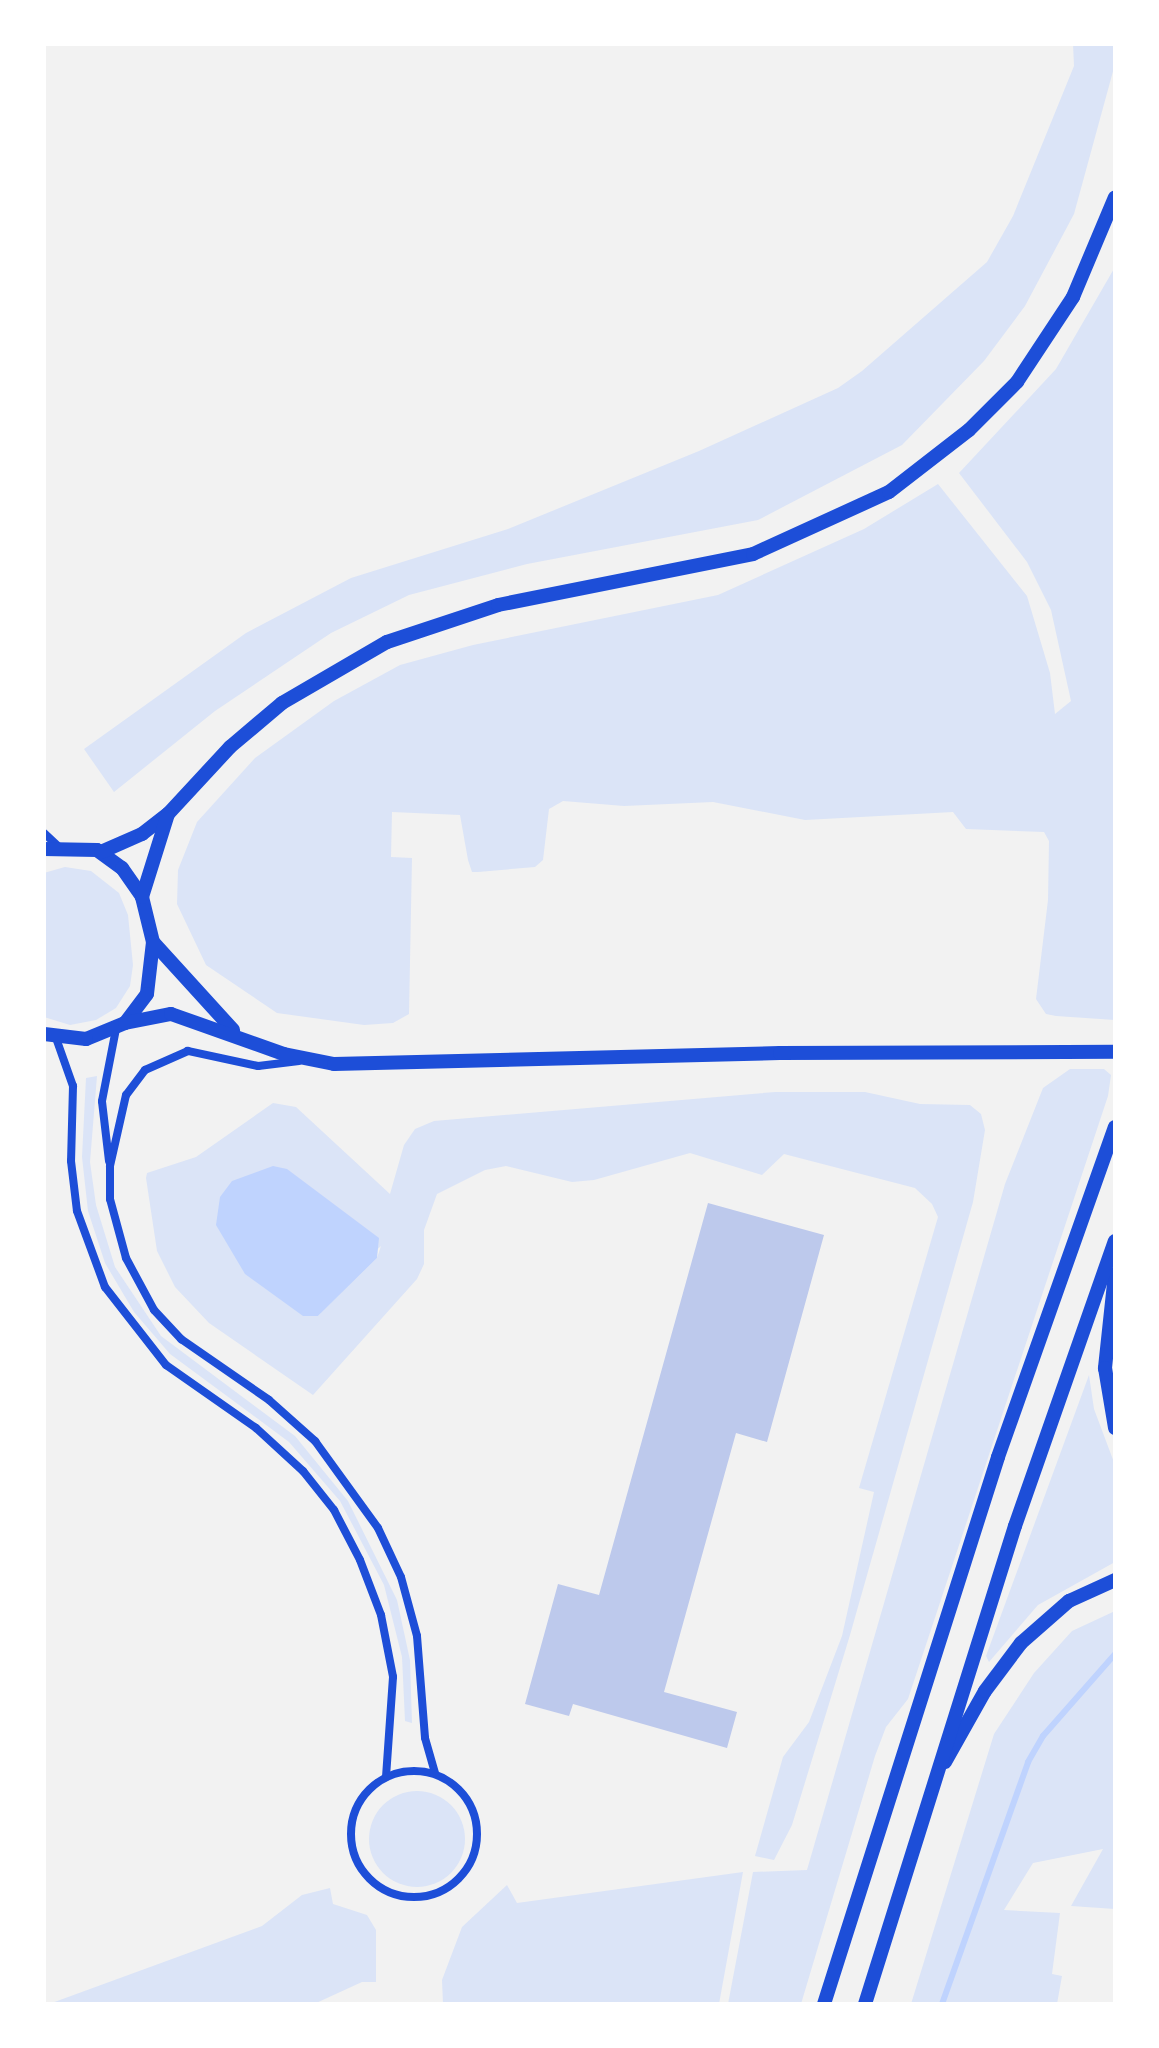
<!DOCTYPE html>
<style>
body{margin:0}
#map{position:relative;width:1159px;height:2048px;overflow:hidden;background:#f2f2f2;font-family:Lora,serif}
div>[style]{position:absolute}
.green>*{inset:0;background:#dbe4f7}
.round{border-radius:50%}
.water>*{inset:0;background:#bfd3fe}
.stream>*{height:6px;margin:-3px;padding:0 3px;transform-origin:3px;border-radius:3px;background:#bfd3fe}
.building>*{inset:0;background:#bdc9ec}
.minor>*{height:8px;margin:-4px;padding:0 4px;transform-origin:4px;border-radius:4px;background:#1d4ed8}
.minor>.ring{margin:-4px;padding:0;box-sizing:content-box;background:none;border:8px solid #1d4ed8;border-radius:50%}
.primary>*{height:14px;margin:-7px;padding:0 7px;transform-origin:7px;border-radius:7px;background:#1d4ed8}
.trunk>*{height:14px;margin:-7px;padding:0 7px;transform-origin:7px;border-radius:7px;background:#1d4ed8}
span{translate:-50% -50%;white-space:nowrap;text-align:center;line-height:1.15;-webkit-text-stroke:8px #fff;paint-order:stroke}
.frame{position:absolute;inset:0;border:46px solid #fff;pointer-events:none}
</style>
<div id="map">
<div class="green">
<div style="clip-path:polygon(1073px 44px,1115px 44px,1115px 64px,1074px 214px,1025px 306px,984px 361px,902px 445px,758px 520px,527px 564px,409px 595px,331px 633px,215px 711px,114px 792px,84px 749px,246px 633px,351px 578px,508px 529px,699px 451px,838px 388px,862px 371px,987px 262px,1013px 216px,1074px 66px)"></div>
<div style="clip-path:polygon(1115px 267px,1115px 1020px,1056px 1016px,1046px 1014px,1036px 999px,1048px 900px,1049px 841px,1044px 832px,966px 829px,953px 812px,805px 820px,713px 802px,624px 806px,563px 801px,549px 809px,543px 860px,535px 867px,478px 872px,472px 872px,468px 860px,460px 815px,392px 812px,391px 857px,412px 858px,409px 1014px,393px 1023px,364px 1025px,277px 1013px,206px 965px,177px 904px,178px 870px,197px 822px,255px 758px,334px 701px,400px 665px,473px 645px,718px 595px,864px 529px,938px 484px,1027px 596px,1050px 673px,1055px 714px,1071px 701px,1051px 610px,1027px 562px,959px 473px,1056px 369px)"></div>
<div style="clip-path:polygon(65px 867px,91px 871px,119px 893px,128px 915px,133px 965px,130px 986px,116px 1008px,96px 1020px,70px 1025px,44px 1017px,44px 873px)"></div>
<div style="clip-path:polygon(1070px 1069px,1104px 1069px,1111px 1075px,1108px 1096px,908px 1699px,886px 1727px,875px 1756px,801px 2004px,728px 2004px,753px 1872px,807px 1870px,1005px 1184px,1043px 1088px)"></div>
<div style="clip-path:polygon(97px 1076px,90px 1162px,96px 1205px,115px 1267px,161px 1336px,295px 1436px,348px 1501px,397px 1600px,410px 1660px,412px 1723px,405px 1721px,402px 1657px,384px 1585px,340px 1501px,289px 1442px,170px 1354px,134px 1312px,105px 1263px,88px 1211px,82px 1157px,86px 1078px)"></div>
<div style="clip-path:polygon(evenodd,775px 1092px,865px 1092px,920px 1104px,970px 1105px,981px 1114px,985px 1130px,973px 1202px,850px 1635px,792px 1825px,774px 1860px,755px 1856px,783px 1757px,809px 1722px,842px 1636px,874px 1492px,859px 1488px,938px 1217px,932px 1204px,915px 1188px,784px 1154px,762px 1175px,690px 1153px,594px 1180px,572px 1182px,506px 1166px,485px 1170px,437px 1194px,424px 1230px,424px 1264px,417px 1279px,313px 1395px,209px 1323px,175px 1287px,157px 1251px,146px 1178px,147px 1173px,196px 1157px,273px 1103px,296px 1107px,390px 1194px,404px 1145px,415px 1129px,434px 1121px,775px 1092px,381px 1246px,377px 1258px,318px 1316px,303px 1316px,381px 1246px)"></div>
<div style="clip-path:polygon(1089px 1375px,1094px 1409px,1115px 1465px,1115px 1562px,1038px 1605px,989px 1662px,986px 1656px)"></div>
<div style="clip-path:polygon(1115px 1611px,1115px 1909px,1071px 1906px,1103px 1849px,1033px 1863px,1004px 1910px,1060px 1913px,1052px 1974px,1062px 1976px,1057px 2004px,911px 2004px,994px 1734px,1034px 1673px,1072px 1631px)"></div>
<div class="round" style="left:369px;top:1791px;width:96px;height:96px"></div>
<div style="clip-path:polygon(743px 1872px,719px 2004px,443px 2004px,442px 1980px,462px 1927px,507px 1885px,517px 1903px)"></div>
<div style="clip-path:polygon(330px 1888px,333px 1904px,367px 1915px,376px 1930px,376px 1982px,362px 1982px,314px 2004px,49px 2004px,262px 1926px,302px 1895px)"></div>
</div>
<div class="water">
<div style="clip-path:polygon(273px 1166px,287px 1169px,379px 1238px,377px 1258px,318px 1316px,303px 1316px,245px 1274px,216px 1225px,220px 1197px,232px 1181px)"></div>
</div>
<div class="stream">
<div style="left:942px;top:2004px;width:257px;rotate:-70.4deg"></div>
<div style="left:1028px;top:1762px;width:30px;rotate:-60deg"></div>
<div style="left:1043px;top:1736px;width:109px;rotate:-48.7deg"></div>
</div>
<div class="building">
<div style="clip-path:polygon(708px 1203px,824px 1235px,767px 1442px,736px 1433px,664px 1692px,737px 1712px,727px 1748px,573px 1704px,569px 1716px,525px 1704px,558px 1584px,599px 1595px)"></div>
</div>
<div class="minor">
<div style="left:44px;top:833px;width:19px;rotate:43deg"></div>
<div style="left:56px;top:1038px;width:51px;rotate:70.5deg"></div>
<div style="left:73px;top:1086px;width:75px;rotate:91.5deg"></div>
<div style="left:71px;top:1161px;width:50px;rotate:83.2deg"></div>
<div style="left:77px;top:1211px;width:81px;rotate:69.8deg"></div>
<div style="left:105px;top:1287px;width:99px;rotate:52deg"></div>
<div style="left:166px;top:1365px;width:110px;rotate:35deg"></div>
<div style="left:256px;top:1428px;width:64px;rotate:42.5deg"></div>
<div style="left:303px;top:1471px;width:50px;rotate:51.5deg"></div>
<div style="left:334px;top:1510px;width:56px;rotate:62.5deg"></div>
<div style="left:360px;top:1560px;width:59px;rotate:69.1deg"></div>
<div style="left:381px;top:1615px;width:63px;rotate:79deg"></div>
<div style="left:393px;top:1677px;width:100px;rotate:94deg"></div>
<div style="left:299px;top:1061px;width:41px;rotate:173deg"></div>
<div style="left:258px;top:1066px;width:72px;rotate:-167.9deg"></div>
<div style="left:188px;top:1051px;width:47px;rotate:156.2deg"></div>
<div style="left:145px;top:1070px;width:31px;rotate:127deg"></div>
<div style="left:126px;top:1095px;width:73px;rotate:102.7deg"></div>
<div style="left:110px;top:1166px;width:33px;rotate:90deg"></div>
<div style="left:110px;top:1199px;width:61px;rotate:74.8deg"></div>
<div style="left:126px;top:1258px;width:59px;rotate:61.7deg"></div>
<div style="left:154px;top:1310px;width:40px;rotate:47deg"></div>
<div style="left:181px;top:1339px;width:107px;rotate:34.7deg"></div>
<div style="left:269px;top:1400px;width:62px;rotate:41.7deg"></div>
<div style="left:315px;top:1441px;width:107px;rotate:54.1deg"></div>
<div style="left:378px;top:1528px;width:54px;rotate:64.9deg"></div>
<div style="left:401px;top:1577px;width:61px;rotate:74.8deg"></div>
<div style="left:417px;top:1636px;width:102px;rotate:85.5deg"></div>
<div style="left:425px;top:1738px;width:37px;rotate:74deg"></div>
<div style="left:109px;top:1161px;width:60px;rotate:-96.7deg"></div>
<div style="left:102px;top:1101px;width:73px;rotate:-79deg"></div>
<div class="ring" style="left:351px;top:1771px;width:118px;height:118px"></div>
</div>
<div class="primary">
<div style="left:44px;top:849px;width:53px;rotate:1.1deg"></div>
<div style="left:97px;top:850px;width:31px;rotate:36deg"></div>
<div style="left:122px;top:868px;width:35px;rotate:55deg"></div>
<div style="left:142px;top:897px;width:46px;rotate:76.3deg"></div>
<div style="left:153px;top:942px;width:52px;rotate:96.6deg"></div>
<div style="left:147px;top:994px;width:36px;rotate:127deg"></div>
<div style="left:125px;top:1023px;width:42px;rotate:157.7deg"></div>
<div style="left:86px;top:1039px;width:42px;rotate:-173.2deg"></div>
<div style="left:101px;top:852px;width:45px;rotate:-23.7deg"></div>
<div style="left:142px;top:834px;width:33px;rotate:-38deg"></div>
<div style="left:168px;top:814px;width:91px;rotate:-47.2deg"></div>
<div style="left:230px;top:747px;width:68px;rotate:-40.2deg"></div>
<div style="left:282px;top:703px;width:121px;rotate:-30.2deg"></div>
<div style="left:387px;top:642px;width:117px;rotate:-18.4deg"></div>
<div style="left:498px;top:605px;width:260px;rotate:-11.3deg"></div>
<div style="left:753px;top:554px;width:149px;rotate:-24.5deg"></div>
<div style="left:889px;top:492px;width:101px;rotate:-37.8deg"></div>
<div style="left:969px;top:430px;width:68px;rotate:-45deg"></div>
<div style="left:1017px;top:382px;width:102px;rotate:-56.6deg"></div>
<div style="left:1073px;top:297px;width:108px;rotate:-67.2deg"></div>
<div style="left:142px;top:897px;width:87px;rotate:-72.6deg"></div>
<div style="left:153px;top:942px;width:119px;rotate:47.7deg"></div>
<div style="left:125px;top:1023px;width:47px;rotate:-11.1deg"></div>
<div style="left:171px;top:1014px;width:120px;rotate:19.5deg"></div>
<div style="left:284px;top:1054px;width:51px;rotate:11.3deg"></div>
<div style="left:334px;top:1064px;width:446px;rotate:-1.4deg"></div>
<div style="left:780px;top:1053px;width:335px;rotate:-0.2deg"></div>
</div>
<div class="trunk">
<div style="left:1115px;top:1274px;width:95px;rotate:96.1deg"></div>
<div style="left:1105px;top:1368px;width:61px;rotate:80.5deg"></div>
<div style="left:945px;top:1762px;width:81px;rotate:-60.6deg"></div>
<div style="left:985px;top:1691px;width:60px;rotate:-53.1deg"></div>
<div style="left:1021px;top:1643px;width:64px;rotate:-41.2deg"></div>
<div style="left:1069px;top:1601px;width:51px;rotate:-24.5deg"></div>
<div style="left:824px;top:2004px;width:574px;rotate:-72.35deg"></div>
<div style="left:998px;top:1457px;width:350px;rotate:-70.5deg"></div>
<div style="left:865px;top:2004px;width:501px;rotate:-72.58deg"></div>
<div style="left:1015px;top:1526px;width:302px;rotate:-70.7deg"></div>
</div>
<div class="frame"></div>
</div>
